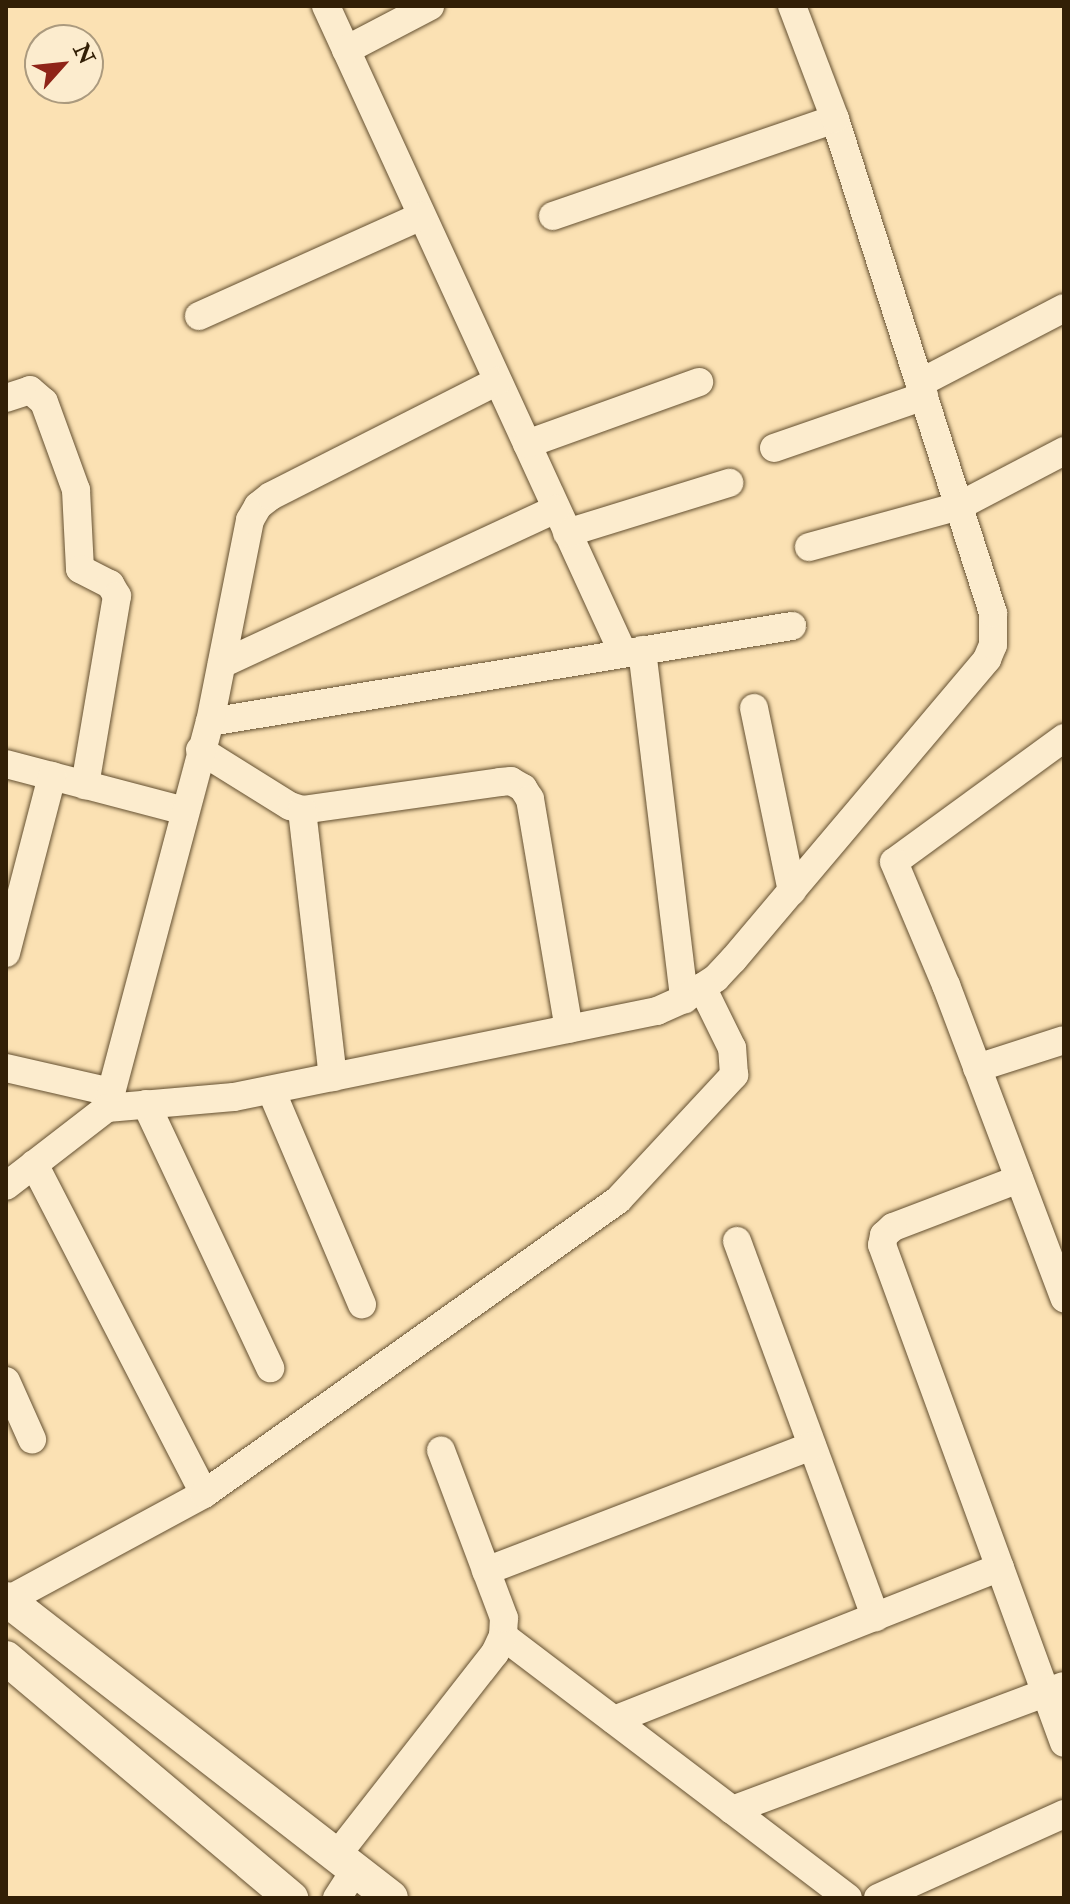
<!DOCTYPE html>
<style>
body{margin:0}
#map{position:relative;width:1070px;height:1904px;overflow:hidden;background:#fbe1b3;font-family:"IM FELL Double Pica",serif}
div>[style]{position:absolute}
.roads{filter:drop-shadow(0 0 2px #645031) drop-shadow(0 0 2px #645031)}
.minor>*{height:28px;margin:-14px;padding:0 14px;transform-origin:14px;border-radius:14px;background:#fcecce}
.tertiary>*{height:34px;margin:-17px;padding:0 17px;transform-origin:17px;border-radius:17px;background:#fcecce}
span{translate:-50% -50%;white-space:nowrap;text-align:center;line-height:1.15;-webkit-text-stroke:6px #fcecce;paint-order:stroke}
.frame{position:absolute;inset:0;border:8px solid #321f06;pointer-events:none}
.north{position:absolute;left:24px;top:24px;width:80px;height:80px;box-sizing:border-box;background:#fcecce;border:2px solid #ab9a7e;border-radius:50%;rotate:63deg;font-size:22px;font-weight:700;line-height:32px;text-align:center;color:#321f06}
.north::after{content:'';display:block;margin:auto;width:28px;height:36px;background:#8f2418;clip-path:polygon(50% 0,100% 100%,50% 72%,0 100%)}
</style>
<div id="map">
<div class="roads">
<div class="minor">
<div style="left:326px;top:6px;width:712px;rotate:65.34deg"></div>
<div style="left:346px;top:50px;width:95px;rotate:-27.6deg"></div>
<div style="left:553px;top:216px;width:298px;rotate:-19deg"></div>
<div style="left:199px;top:316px;width:244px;rotate:-24.2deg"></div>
<div style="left:920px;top:383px;width:162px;rotate:-27.5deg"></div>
<div style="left:6px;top:398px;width:25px;rotate:-18deg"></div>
<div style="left:30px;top:390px;width:18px;rotate:41deg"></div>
<div style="left:44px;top:402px;width:94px;rotate:70deg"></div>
<div style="left:76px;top:490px;width:79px;rotate:87.1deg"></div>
<div style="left:80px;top:569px;width:34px;rotate:27deg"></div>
<div style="left:110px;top:584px;width:14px;rotate:60deg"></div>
<div style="left:117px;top:596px;width:192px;rotate:99.6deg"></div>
<div style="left:527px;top:444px;width:183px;rotate:-19.8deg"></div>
<div style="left:774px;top:448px;width:159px;rotate:-19.1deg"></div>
<div style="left:567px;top:533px;width:170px;rotate:-17.2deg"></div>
<div style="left:809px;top:547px;width:156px;rotate:-15.3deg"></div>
<div style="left:959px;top:506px;width:119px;rotate:-27.6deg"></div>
<div style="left:642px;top:650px;width:352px;rotate:83.1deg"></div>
<div style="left:222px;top:664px;width:368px;rotate:-24.9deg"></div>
<div style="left:754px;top:708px;width:187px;rotate:78.3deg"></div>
<div style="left:210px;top:722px;width:590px;rotate:-9.37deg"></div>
<div style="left:1064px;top:738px;width:210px;rotate:143.9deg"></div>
<div style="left:894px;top:862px;width:134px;rotate:67.1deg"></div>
<div style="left:946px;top:985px;width:335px;rotate:69.3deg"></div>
<div style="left:200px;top:750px;width:106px;rotate:31.9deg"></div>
<div style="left:290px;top:806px;width:13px;rotate:18deg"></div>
<div style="left:302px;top:810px;width:200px;rotate:-8deg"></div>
<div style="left:500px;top:782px;width:11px;rotate:-5deg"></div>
<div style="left:511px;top:781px;width:14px;rotate:30deg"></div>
<div style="left:523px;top:788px;width:13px;rotate:58deg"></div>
<div style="left:530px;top:799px;width:233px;rotate:80.4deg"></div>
<div style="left:6px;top:764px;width:185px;rotate:14.7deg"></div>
<div style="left:302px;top:810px;width:269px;rotate:83.4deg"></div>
<div style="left:6px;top:953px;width:183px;rotate:-75.4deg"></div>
<div style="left:6px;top:1068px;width:108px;rotate:12.9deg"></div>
<div style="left:977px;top:1068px;width:91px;rotate:-17.8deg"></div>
<div style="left:271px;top:1090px;width:233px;rotate:67deg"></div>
<div style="left:146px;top:1104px;width:292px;rotate:64.8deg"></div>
<div style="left:107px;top:1108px;width:400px;rotate:-75.1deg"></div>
<div style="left:210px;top:722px;width:206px;rotate:-78.8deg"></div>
<div style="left:250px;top:520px;width:16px;rotate:-60deg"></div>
<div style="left:258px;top:506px;width:16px;rotate:-38deg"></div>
<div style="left:271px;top:496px;width:254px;rotate:-26.9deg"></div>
<div style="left:34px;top:1164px;width:371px;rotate:62.7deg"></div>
<div style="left:1019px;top:1179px;width:135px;rotate:159.1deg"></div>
<div style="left:893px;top:1227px;width:12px;rotate:138deg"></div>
<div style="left:884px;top:1235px;width:10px;rotate:101deg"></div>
<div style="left:882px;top:1245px;width:530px;rotate:69.92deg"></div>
<div style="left:6px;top:1186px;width:128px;rotate:-37.7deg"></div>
<div style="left:107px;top:1108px;width:127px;rotate:-5deg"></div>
<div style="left:234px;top:1097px;width:432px;rotate:-11.5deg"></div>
<div style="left:657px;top:1011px;width:30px;rotate:-24deg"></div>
<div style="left:684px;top:999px;width:38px;rotate:-33deg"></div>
<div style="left:716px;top:978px;width:25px;rotate:-47deg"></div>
<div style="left:733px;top:960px;width:394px;rotate:-49.8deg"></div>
<div style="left:987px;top:659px;width:15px;rotate:-67deg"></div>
<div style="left:993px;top:645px;width:32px;rotate:-90deg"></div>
<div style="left:993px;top:613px;width:519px;rotate:-107.74deg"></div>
<div style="left:835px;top:119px;width:121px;rotate:-110.8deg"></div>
<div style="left:737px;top:1241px;width:401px;rotate:69.8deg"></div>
<div style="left:6px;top:1381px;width:64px;rotate:65.9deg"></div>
<div style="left:486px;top:1571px;width:349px;rotate:-21deg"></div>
<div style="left:8px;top:1600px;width:223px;rotate:-28.4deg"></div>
<div style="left:204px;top:1494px;width:508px;rotate:-35.38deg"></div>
<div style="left:618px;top:1200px;width:171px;rotate:-47.1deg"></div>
<div style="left:734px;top:1075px;width:27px;rotate:-94deg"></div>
<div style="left:732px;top:1048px;width:68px;rotate:-116.2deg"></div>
<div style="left:503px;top:1636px;width:433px;rotate:37.2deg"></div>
<div style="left:614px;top:1720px;width:415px;rotate:-21.6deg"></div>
<div style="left:732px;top:1810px;width:353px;rotate:-20.5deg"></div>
<div style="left:337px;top:1855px;width:256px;rotate:-52deg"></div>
<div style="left:495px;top:1653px;width:19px;rotate:-65deg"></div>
<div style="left:503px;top:1636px;width:18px;rotate:-87deg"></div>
<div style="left:504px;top:1618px;width:179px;rotate:-110.6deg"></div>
<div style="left:337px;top:1898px;width:35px;rotate:-57deg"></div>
<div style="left:878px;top:1898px;width:204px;rotate:-24.3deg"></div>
</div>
<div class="tertiary">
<div style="left:6px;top:1599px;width:487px;rotate:37.8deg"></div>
<div style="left:6px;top:1658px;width:373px;rotate:40.1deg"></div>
</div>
</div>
<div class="frame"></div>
<div class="north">N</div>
</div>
